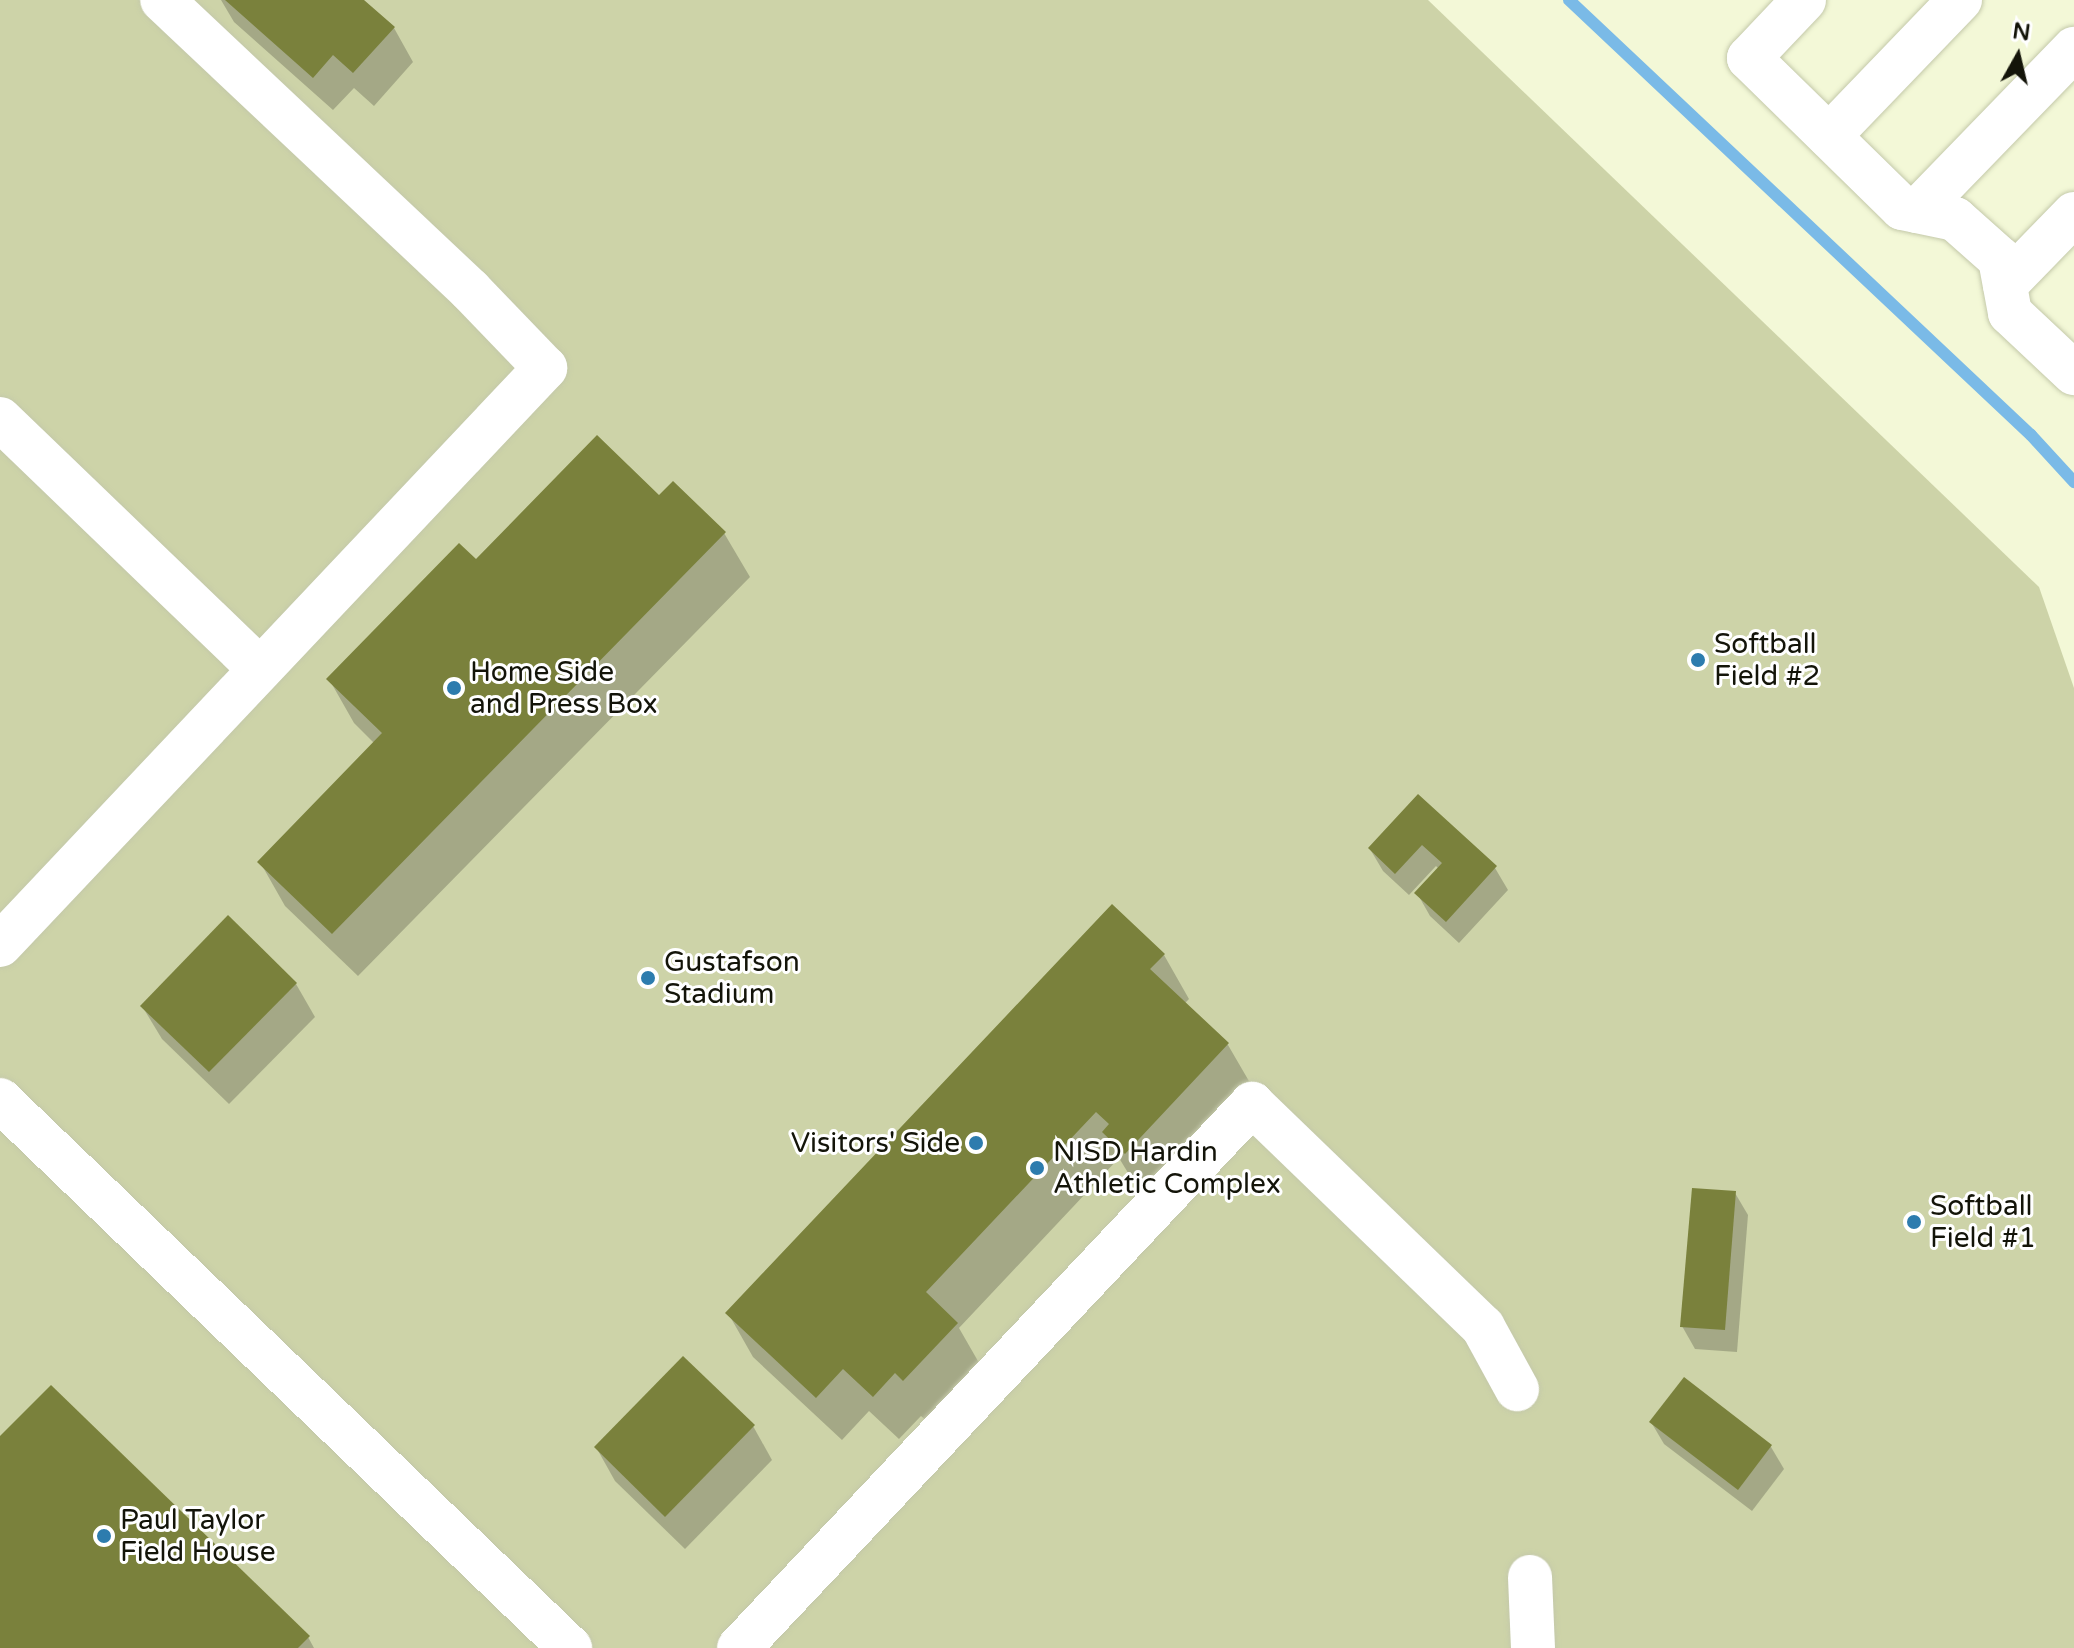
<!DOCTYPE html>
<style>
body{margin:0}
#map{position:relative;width:2074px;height:1648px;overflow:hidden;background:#f3f8d7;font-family:"Varela Round",sans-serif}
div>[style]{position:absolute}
.green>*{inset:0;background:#cdd3a8}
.shadow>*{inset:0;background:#0003}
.stream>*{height:12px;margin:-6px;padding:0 6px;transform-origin:6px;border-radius:6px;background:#7abae7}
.building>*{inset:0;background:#7a813c}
.roads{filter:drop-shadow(0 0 2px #c4c9aa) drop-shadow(0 0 2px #c4c9aa)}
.minor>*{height:44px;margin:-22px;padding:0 22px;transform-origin:22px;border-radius:22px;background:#fff}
.dots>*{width:22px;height:22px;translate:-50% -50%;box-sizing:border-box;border:4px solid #fff;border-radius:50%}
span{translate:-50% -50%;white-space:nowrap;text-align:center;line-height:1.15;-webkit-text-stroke:6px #fff;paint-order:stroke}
.poi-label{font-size:28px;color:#131409}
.left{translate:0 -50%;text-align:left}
.right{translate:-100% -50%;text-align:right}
.north{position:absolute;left:1978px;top:16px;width:80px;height:80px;-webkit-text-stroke:6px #fff;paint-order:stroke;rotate:8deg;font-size:22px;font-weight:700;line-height:32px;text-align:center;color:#131409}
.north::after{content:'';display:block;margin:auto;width:28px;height:36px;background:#131409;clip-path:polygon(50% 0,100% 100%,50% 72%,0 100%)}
</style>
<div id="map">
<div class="green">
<div style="clip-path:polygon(0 0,1428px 0,2039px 587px,2074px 688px,2074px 1648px,0 1648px)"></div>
</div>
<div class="shadow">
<div style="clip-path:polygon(221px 0,361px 0,394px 28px,413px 62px,374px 106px,354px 88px,333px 110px,234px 22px)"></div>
<div style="clip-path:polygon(659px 498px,724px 533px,750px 577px,358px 976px,285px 906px,260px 862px,375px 744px,354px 723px,329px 679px,476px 562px)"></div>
<div style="clip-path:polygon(1418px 797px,1495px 868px,1508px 890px,1459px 943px,1430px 916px,1417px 893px,1439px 869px,1436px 866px,1409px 895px,1383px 871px,1370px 849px)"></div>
<div style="clip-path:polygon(1164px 955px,1189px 999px,1184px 1004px,1228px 1045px,1253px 1088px,1151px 1196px,1130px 1176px,1119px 1158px,959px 1328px,982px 1368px,929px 1423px,921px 1416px,899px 1439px,869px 1411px,842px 1440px,753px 1357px,728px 1313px)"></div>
<div style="clip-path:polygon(296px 984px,315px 1017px,229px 1104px,162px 1039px,142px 1006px)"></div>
<div style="clip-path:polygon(1735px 1193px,1748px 1215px,1737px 1352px,1695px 1349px,1682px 1326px)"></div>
<div style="clip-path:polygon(1684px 1380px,1771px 1447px,1784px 1469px,1752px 1511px,1664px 1444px,1651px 1422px)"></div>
<div style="clip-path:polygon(753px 1426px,772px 1460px,685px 1549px,615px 1481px,596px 1447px)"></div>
<div style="clip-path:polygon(0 1439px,308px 1637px,314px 1648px,0 1648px)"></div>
</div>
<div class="stream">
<div style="left:1569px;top:0;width:635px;rotate:43.28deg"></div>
<div style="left:2031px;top:435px;width:64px;rotate:47.5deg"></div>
</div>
<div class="building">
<div style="clip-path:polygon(225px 0,364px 0,395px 27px,353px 73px,333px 55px,313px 78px)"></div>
<div style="clip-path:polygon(597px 435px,659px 495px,673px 481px,726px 532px,332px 934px,257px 862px,382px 733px,326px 679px,459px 543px,476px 559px)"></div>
<div style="clip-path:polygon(1418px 794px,1497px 866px,1446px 922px,1414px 893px,1442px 863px,1422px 845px,1395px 874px,1368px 848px)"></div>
<div style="clip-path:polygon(1112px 904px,1165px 954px,1150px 969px,1229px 1043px,1125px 1154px,1102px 1132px,1109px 1124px,1096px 1112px,926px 1292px,958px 1323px,903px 1381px,895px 1373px,873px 1397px,843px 1369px,816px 1398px,725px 1313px)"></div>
<div style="clip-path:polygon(228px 915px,297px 983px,209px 1072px,140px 1006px)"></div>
<div style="clip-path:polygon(1692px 1188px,1736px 1191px,1725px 1330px,1680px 1327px)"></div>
<div style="clip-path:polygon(683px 1356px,755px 1425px,665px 1517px,594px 1447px)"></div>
<div style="clip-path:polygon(1684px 1377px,1772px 1445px,1738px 1490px,1649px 1422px)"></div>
<div style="clip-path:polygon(51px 1385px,310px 1636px,298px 1648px,0 1648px,0 1436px)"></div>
</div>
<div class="roads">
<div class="minor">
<div style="left:1804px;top:0;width:80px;rotate:133.5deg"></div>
<div style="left:1749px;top:58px;width:214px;rotate:44.4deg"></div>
<div style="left:1902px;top:208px;width:54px;rotate:11.7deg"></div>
<div style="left:1955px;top:219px;width:60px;rotate:41.6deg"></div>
<div style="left:2000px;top:259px;width:55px;rotate:79.5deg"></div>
<div style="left:2010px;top:313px;width:88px;rotate:43.2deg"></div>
<div style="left:1829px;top:136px;width:189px;rotate:-46.1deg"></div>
<div style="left:1917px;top:211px;width:226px;rotate:-45.9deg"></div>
<div style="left:2005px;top:285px;width:99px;rotate:-45.8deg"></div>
<div style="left:0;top:419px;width:361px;rotate:43.9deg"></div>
<div style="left:0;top:945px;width:794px;rotate:-46.63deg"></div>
<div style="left:545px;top:368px;width:108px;rotate:-133.9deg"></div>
<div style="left:470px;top:290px;width:423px;rotate:-136.7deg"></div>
<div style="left:0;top:1100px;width:791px;rotate:43.87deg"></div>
<div style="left:1530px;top:1577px;width:71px;rotate:87.6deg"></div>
<div style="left:739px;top:1648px;width:748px;rotate:-46.68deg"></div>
<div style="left:1252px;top:1104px;width:321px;rotate:44deg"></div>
<div style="left:1483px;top:1327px;width:71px;rotate:61.3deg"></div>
</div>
</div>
<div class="dots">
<div style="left:1698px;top:660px;background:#2d7cae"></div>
<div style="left:454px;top:688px;background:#2d7cae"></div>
<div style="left:648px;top:978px;background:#2d7cae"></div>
<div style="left:976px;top:1143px;background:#2d7cae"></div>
<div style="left:1037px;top:1168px;background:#2d7cae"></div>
<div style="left:1914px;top:1222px;background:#2d7cae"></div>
<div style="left:104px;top:1536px;background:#2d7cae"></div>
</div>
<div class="poi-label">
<span class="left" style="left:1714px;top:660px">Softball<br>Field #2</span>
<span class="left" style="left:470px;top:688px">Home Side<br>and Press Box</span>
<span class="left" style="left:664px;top:978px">Gustafson<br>Stadium</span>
<span class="right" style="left:960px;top:1143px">Visitors' Side</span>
<span class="left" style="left:1053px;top:1168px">NISD Hardin<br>Athletic Complex</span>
<span class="left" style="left:1930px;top:1222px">Softball<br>Field #1</span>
<span class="left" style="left:120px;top:1536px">Paul Taylor<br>Field House</span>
</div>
<div class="north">N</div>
</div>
